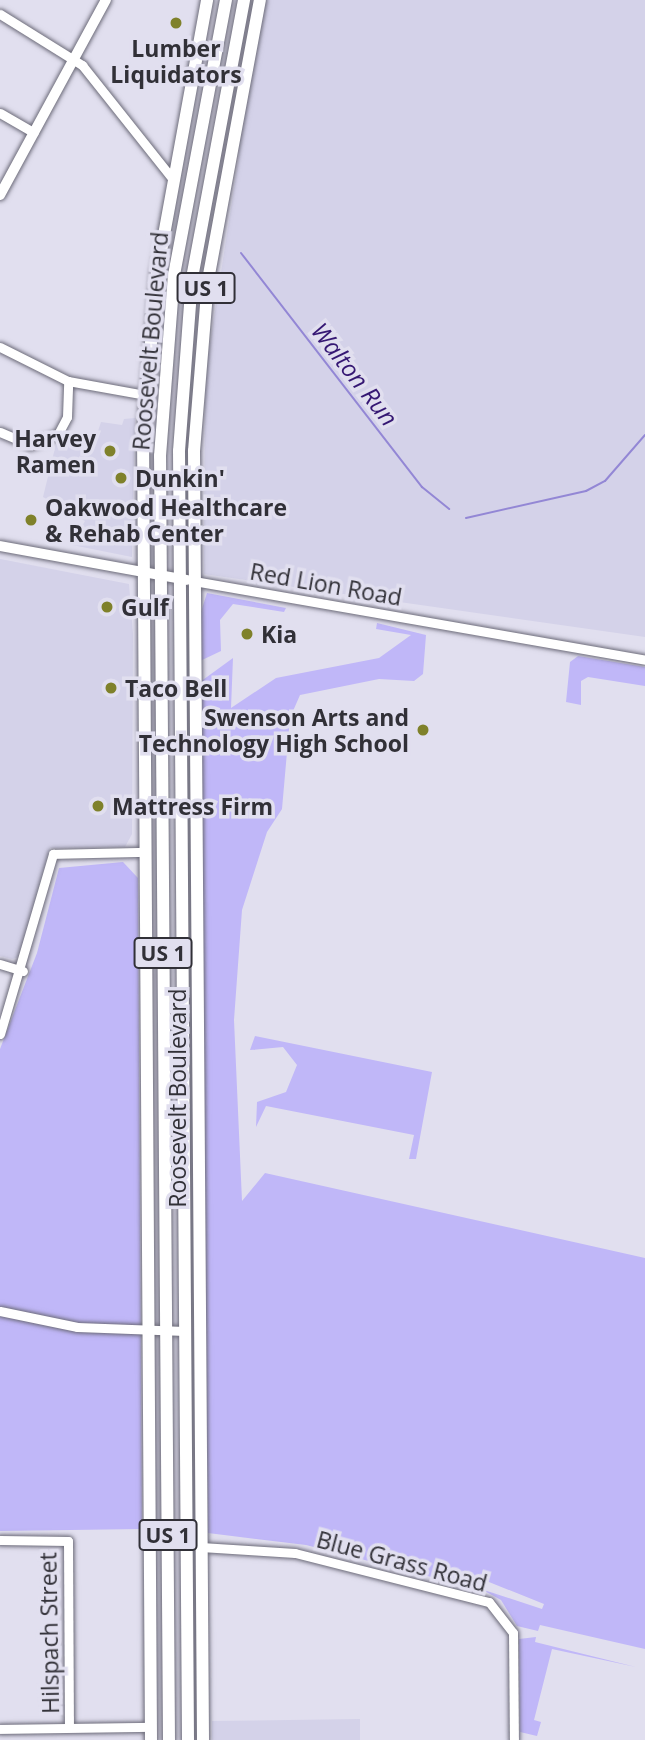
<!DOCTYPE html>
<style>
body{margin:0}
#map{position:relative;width:645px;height:1740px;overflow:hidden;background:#e1dfef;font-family:"Open Sans",sans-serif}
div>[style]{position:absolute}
.built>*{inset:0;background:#d4d2e9}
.green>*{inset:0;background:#c0b7f8}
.stream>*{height:2px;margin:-1px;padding:0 1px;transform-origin:1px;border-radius:1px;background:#9387d5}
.roads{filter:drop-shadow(0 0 2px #6c6b79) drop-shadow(0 0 2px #6c6b79)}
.minor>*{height:9px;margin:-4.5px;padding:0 4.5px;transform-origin:4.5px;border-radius:4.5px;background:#fff}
.major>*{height:10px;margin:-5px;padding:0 5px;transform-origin:5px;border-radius:5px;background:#fff}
.highway>*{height:12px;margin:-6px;padding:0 6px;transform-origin:6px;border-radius:6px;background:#fff}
.dots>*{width:19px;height:19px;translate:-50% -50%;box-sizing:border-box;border:4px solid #e1dfef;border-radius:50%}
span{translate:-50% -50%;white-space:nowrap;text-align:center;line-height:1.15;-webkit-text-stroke:7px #e1dfef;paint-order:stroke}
.shield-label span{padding:2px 5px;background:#e1dfef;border:2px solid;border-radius:5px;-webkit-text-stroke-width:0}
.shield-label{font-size:21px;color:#313037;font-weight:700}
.poi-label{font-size:23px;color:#313037;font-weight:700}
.right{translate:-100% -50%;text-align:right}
.left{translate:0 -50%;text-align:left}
.street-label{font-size:23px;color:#313037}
.water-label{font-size:24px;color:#351773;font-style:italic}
</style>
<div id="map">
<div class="built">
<div style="clip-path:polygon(260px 0,645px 0,645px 637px,204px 574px,205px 376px,239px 156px,236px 119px)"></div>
<div style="clip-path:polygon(135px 418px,132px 557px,72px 545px,85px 521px,43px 497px,56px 444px,92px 449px,101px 422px,122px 425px,124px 419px)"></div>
<div style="clip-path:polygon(0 559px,129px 584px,133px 634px,132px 834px,125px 847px,50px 848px,19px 957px,12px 959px,0 956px)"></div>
<div style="clip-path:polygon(360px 1719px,360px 1740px,212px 1740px,212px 1721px)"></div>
</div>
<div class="green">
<div style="clip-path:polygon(207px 593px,286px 608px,284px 612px,233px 604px,220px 620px,221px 651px,200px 661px,200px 615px)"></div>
<div style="clip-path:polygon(377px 623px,426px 635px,423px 674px,414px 681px,379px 679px,300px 695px,290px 718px,282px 809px,267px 832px,242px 910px,234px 1020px,242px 1201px,265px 1173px,645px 1258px,645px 1649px,540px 1625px,538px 1631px,517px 1626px,501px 1600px,481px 1589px,542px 1609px,544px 1604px,484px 1580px,455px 1583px,306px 1545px,208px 1533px,200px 682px,233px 658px,231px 708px,276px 678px,379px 658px,411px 635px,376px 629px)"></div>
<div style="clip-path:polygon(578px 656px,645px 667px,645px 686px,588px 677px,581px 681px,581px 705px,566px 702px,570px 662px)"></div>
<div style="clip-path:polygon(123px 862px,138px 878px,142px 1529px,0 1531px,0 1049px,37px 953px,59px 868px)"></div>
<div style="clip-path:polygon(255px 1036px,432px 1072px,416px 1159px,409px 1159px,414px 1135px,266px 1106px,256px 1127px,257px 1102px,286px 1092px,297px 1065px,283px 1047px,250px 1050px)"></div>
<div style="clip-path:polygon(536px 1637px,535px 1642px,636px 1667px,552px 1649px,534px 1720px,541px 1722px,537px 1736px,520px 1732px,519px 1639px)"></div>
</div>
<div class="stream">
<div style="left:241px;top:253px;width:296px;rotate:52.3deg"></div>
<div style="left:422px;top:487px;width:35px;rotate:39deg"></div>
<div style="left:466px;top:518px;width:123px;rotate:-12.7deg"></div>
<div style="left:586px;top:491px;width:21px;rotate:-28deg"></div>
<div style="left:605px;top:481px;width:61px;rotate:-49deg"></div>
</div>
<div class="roads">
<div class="minor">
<div style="left:0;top:14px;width:97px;rotate:31.9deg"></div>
<div style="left:82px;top:65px;width:144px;rotate:51.5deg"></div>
<div style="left:0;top:113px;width:39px;rotate:30deg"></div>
<div style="left:0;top:347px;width:76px;rotate:26.6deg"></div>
<div style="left:68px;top:381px;width:78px;rotate:10.3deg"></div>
<div style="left:0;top:432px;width:33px;rotate:23deg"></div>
<div style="left:30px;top:445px;width:30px;rotate:-21deg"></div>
<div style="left:58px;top:434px;width:19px;rotate:-62deg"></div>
<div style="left:67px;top:417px;width:36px;rotate:-88deg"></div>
<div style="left:194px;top:581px;width:458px;rotate:9.9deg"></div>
<div style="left:0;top:964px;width:24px;rotate:17deg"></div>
<div style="left:0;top:1034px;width:188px;rotate:-73.6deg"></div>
<div style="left:53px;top:854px;width:91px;rotate:-1.3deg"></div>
<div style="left:0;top:1311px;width:79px;rotate:11.7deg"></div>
<div style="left:77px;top:1327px;width:108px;rotate:2.1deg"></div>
<div style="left:0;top:1540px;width:68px;rotate:0.8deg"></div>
<div style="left:68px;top:1541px;width:186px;rotate:89.7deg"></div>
<div style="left:201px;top:1547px;width:94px;rotate:3.7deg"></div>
<div style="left:295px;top:1553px;width:200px;rotate:14.2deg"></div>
<div style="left:489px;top:1602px;width:39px;rotate:52deg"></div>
<div style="left:513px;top:1633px;width:107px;rotate:89.5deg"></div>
<div style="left:0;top:1729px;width:151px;rotate:-0.8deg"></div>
</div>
<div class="major">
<div style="left:0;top:195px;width:222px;rotate:-61.5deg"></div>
<div style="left:0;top:546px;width:190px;rotate:10.3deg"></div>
</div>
<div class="highway">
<div style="left:151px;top:1740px;width:1304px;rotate:-90.35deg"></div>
<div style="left:143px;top:436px;width:164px;rotate:-85.1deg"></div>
<div style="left:157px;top:273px;width:278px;rotate:-79.6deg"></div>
<div style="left:169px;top:1740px;width:1284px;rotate:-90.4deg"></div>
<div style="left:160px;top:456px;width:182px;rotate:-85.6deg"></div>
<div style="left:174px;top:275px;width:280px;rotate:-79.3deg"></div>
<div style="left:188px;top:1740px;width:1289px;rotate:-90.4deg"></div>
<div style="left:179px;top:451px;width:173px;rotate:-85.7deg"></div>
<div style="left:192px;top:278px;width:283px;rotate:-79.4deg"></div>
<div style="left:203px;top:1740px;width:1289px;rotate:-90.4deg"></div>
<div style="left:194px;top:451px;width:172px;rotate:-85.3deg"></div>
<div style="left:208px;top:280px;width:285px;rotate:-79.5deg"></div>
</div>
</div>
<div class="dots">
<div style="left:176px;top:23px;background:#7f812a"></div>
<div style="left:110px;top:451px;background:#7f812a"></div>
<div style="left:121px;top:478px;background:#7f812a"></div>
<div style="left:31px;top:520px;background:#7f812a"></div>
<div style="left:107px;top:607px;background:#7f812a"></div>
<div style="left:247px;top:634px;background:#7f812a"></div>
<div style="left:111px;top:688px;background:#7f812a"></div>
<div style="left:423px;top:730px;background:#7f812a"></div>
<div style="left:98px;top:806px;background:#7f812a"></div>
</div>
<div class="shield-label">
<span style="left:206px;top:288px">US 1</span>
<span style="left:163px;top:953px">US 1</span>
<span style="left:168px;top:1535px">US 1</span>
</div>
<div class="poi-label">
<span style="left:176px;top:61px">Lumber<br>Liquidators</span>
<span class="right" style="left:96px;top:451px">Harvey<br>Ramen</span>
<span class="left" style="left:135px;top:478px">Dunkin'</span>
<span class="left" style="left:45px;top:520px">Oakwood Healthcare<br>&amp; Rehab Center</span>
<span class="left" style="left:121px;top:607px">Gulf</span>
<span class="left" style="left:261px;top:634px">Kia</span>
<span class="left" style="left:125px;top:688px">Taco Bell</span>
<span class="right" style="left:409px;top:730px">Swenson Arts and<br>Technology High School</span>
<span class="left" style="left:112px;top:806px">Mattress Firm</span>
</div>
<div class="street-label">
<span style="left:150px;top:341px;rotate:-85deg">Roosevelt Boulevard</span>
<span style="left:326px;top:584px;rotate:10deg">Red Lion Road</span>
<span style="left:177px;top:1098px;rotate:-90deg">Roosevelt Boulevard</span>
<span style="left:402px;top:1561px;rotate:15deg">Blue Grass Road</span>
<span style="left:49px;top:1633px;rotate:-91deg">Hilspach Street</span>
</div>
<div class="water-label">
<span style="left:355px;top:374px;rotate:52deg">Walton Run</span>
</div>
</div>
